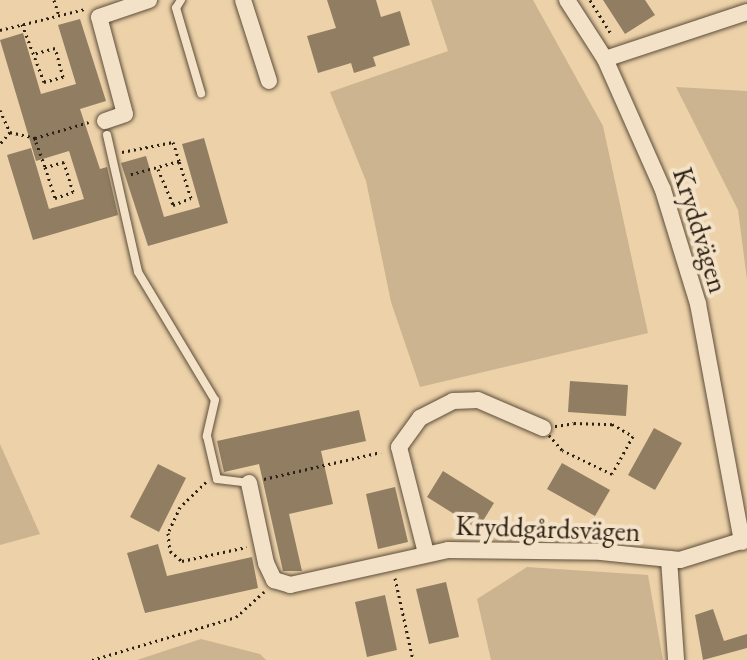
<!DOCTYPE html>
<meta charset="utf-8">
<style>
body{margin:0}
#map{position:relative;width:747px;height:660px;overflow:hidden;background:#edd2a9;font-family:"EB Garamond",serif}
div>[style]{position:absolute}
.green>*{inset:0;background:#ccb490}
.building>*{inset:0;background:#907d62}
.path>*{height:3px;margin-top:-1.5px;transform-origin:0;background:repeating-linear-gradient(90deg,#2c2115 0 2px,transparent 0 6px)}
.roads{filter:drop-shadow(0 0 2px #5c4d3a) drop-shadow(0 0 2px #5c4d3a)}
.service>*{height:8px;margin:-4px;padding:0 4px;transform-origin:4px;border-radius:4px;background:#f3e2c7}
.minor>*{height:16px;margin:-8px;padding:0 8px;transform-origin:8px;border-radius:8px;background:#f3e2c7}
span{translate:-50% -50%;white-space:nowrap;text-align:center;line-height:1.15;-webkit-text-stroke:8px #f3e2c7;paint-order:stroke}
.street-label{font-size:28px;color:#2c2115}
</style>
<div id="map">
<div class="green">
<div style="clip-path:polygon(431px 0,533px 0,603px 126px,648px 333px,420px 387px,391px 302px,366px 181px,330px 92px,448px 51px)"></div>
<div style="clip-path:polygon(676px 87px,747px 91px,747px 280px,738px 210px)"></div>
<div style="clip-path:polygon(0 444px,40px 534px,0 545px)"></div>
<div style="clip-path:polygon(527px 567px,648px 575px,663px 660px,491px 660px,477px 599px)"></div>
<div style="clip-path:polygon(201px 639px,260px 654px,266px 660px,137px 660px)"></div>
</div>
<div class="building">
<div style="clip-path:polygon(327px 0,376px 0,381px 17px,400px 11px,410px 45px,373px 57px,376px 66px,354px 73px,351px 63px,318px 73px,307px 36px,336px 28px)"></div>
<div style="clip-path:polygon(603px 0,645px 0,655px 15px,625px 34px)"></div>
<div style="clip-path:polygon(80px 19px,106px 101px,80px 109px,100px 169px,107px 167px,118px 215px,33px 240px,7px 155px,31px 148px,49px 209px,84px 199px,69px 151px,36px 161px,0 40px,23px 33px,41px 94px,76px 84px,58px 25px)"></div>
<div style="clip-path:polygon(204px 138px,228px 223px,148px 246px,121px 163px,146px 156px,164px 217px,200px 207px,182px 144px)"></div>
<div style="clip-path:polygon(570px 381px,628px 385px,626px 416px,568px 412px)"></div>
<div style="clip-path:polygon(359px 410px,366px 441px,321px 451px,333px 504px,289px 514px,302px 571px,283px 571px,259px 464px,224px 472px,217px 441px)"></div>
<div style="clip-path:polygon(654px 428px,682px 443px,655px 490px,628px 475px)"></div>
<div style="clip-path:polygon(562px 463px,610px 490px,595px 516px,547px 489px)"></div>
<div style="clip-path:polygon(158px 464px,186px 478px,159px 532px,130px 517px)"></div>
<div style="clip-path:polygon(443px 471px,494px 503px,478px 529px,427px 497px)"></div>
<div style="clip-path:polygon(395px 487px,408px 542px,378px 549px,366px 494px)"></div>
<div style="clip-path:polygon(158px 544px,167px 576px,252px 557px,258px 588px,145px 613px,127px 553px)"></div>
<div style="clip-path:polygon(446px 582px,459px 637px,429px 644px,416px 589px)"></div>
<div style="clip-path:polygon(385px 595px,397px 650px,367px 657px,355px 602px)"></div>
<div style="clip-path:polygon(713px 609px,724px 641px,747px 634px,747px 648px,703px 660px,695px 615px)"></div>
</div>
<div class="path">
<div style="left:54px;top:0;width:16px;rotate:72deg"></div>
<div style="left:590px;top:0;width:40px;rotate:58deg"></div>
<div style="left:22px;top:24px;width:62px;rotate:69.2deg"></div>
<div style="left:44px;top:82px;width:20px;rotate:-15deg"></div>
<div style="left:63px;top:77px;width:30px;rotate:-105deg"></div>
<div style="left:55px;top:48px;width:23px;rotate:165deg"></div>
<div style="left:0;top:30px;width:88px;rotate:-13.9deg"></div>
<div style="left:0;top:110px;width:24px;rotate:66deg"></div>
<div style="left:10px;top:132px;width:16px;rotate:130deg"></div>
<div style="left:10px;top:132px;width:26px;rotate:13deg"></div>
<div style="left:35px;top:138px;width:4px;rotate:76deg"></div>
<div style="left:36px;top:142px;width:27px;rotate:70deg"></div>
<div style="left:45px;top:167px;width:33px;rotate:72deg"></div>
<div style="left:55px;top:198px;width:19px;rotate:-18deg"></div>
<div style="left:73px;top:192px;width:31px;rotate:-107deg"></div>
<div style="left:64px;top:162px;width:20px;rotate:165deg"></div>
<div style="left:35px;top:138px;width:56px;rotate:-16.5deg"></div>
<div style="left:122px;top:152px;width:52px;rotate:-11.1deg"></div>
<div style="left:173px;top:142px;width:20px;rotate:72deg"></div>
<div style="left:179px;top:161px;width:53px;rotate:164.6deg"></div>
<div style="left:158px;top:169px;width:39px;rotate:67deg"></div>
<div style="left:173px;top:205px;width:19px;rotate:-21deg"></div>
<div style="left:191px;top:198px;width:39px;rotate:-108deg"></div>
<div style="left:574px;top:423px;width:38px;rotate:2deg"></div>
<div style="left:612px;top:424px;width:24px;rotate:30deg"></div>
<div style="left:633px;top:436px;width:43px;rotate:118.9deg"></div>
<div style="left:612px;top:474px;width:55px;rotate:-154.4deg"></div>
<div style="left:562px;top:450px;width:29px;rotate:-131deg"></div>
<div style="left:543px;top:428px;width:31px;rotate:-9deg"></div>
<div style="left:264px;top:479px;width:120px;rotate:-13deg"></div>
<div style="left:206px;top:482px;width:36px;rotate:136deg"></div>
<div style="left:180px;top:507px;width:29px;rotate:115deg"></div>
<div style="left:168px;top:533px;width:18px;rotate:84deg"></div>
<div style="left:170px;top:551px;width:16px;rotate:40deg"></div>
<div style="left:182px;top:561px;width:66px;rotate:-12.3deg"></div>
<div style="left:395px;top:578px;width:84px;rotate:77.6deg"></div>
<div style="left:92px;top:660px;width:150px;rotate:-16.6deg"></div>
<div style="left:236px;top:617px;width:38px;rotate:-42deg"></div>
</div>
<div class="roads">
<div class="service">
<div style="left:181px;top:0;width:9px;rotate:122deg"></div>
<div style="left:176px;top:8px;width:89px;rotate:73.6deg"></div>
<div style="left:107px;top:135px;width:140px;rotate:77.2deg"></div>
<div style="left:138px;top:272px;width:149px;rotate:59deg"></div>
<div style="left:215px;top:400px;width:37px;rotate:103deg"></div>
<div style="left:207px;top:436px;width:44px;rotate:76.9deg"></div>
<div style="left:217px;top:479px;width:32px;rotate:7deg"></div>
</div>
<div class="minor">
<div style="left:243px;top:0;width:85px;rotate:72.2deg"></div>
<div style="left:567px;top:0;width:70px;rotate:57.2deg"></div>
<div style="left:605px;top:59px;width:143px;rotate:66.1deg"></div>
<div style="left:663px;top:190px;width:119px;rotate:72.9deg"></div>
<div style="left:698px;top:304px;width:242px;rotate:79.5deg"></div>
<div style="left:605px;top:59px;width:150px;rotate:-18.3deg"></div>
<div style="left:105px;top:121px;width:21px;rotate:-19deg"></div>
<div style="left:125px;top:114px;width:100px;rotate:-105deg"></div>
<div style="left:99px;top:17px;width:53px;rotate:-18.8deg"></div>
<div style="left:249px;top:483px;width:82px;rotate:78deg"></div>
<div style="left:266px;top:563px;width:19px;rotate:65deg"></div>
<div style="left:274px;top:580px;width:17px;rotate:17deg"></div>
<div style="left:290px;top:585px;width:162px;rotate:-12.5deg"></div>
<div style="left:448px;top:550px;width:153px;rotate:0.7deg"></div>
<div style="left:601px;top:552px;width:79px;rotate:5.8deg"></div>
<div style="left:680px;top:560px;width:70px;rotate:-17.4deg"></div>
<div style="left:426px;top:553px;width:109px;rotate:-104.3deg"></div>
<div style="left:399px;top:447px;width:36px;rotate:-54deg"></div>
<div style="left:420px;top:418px;width:37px;rotate:-27deg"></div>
<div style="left:453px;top:401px;width:25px;rotate:-2deg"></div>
<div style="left:478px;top:400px;width:71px;rotate:23.3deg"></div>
<div style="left:669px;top:559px;width:101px;rotate:86deg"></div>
</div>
</div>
<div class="street-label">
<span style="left:701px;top:230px;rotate:73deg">Kryddvägen</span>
<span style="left:548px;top:528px;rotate:2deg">Kryddgårdsvägen</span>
</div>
</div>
